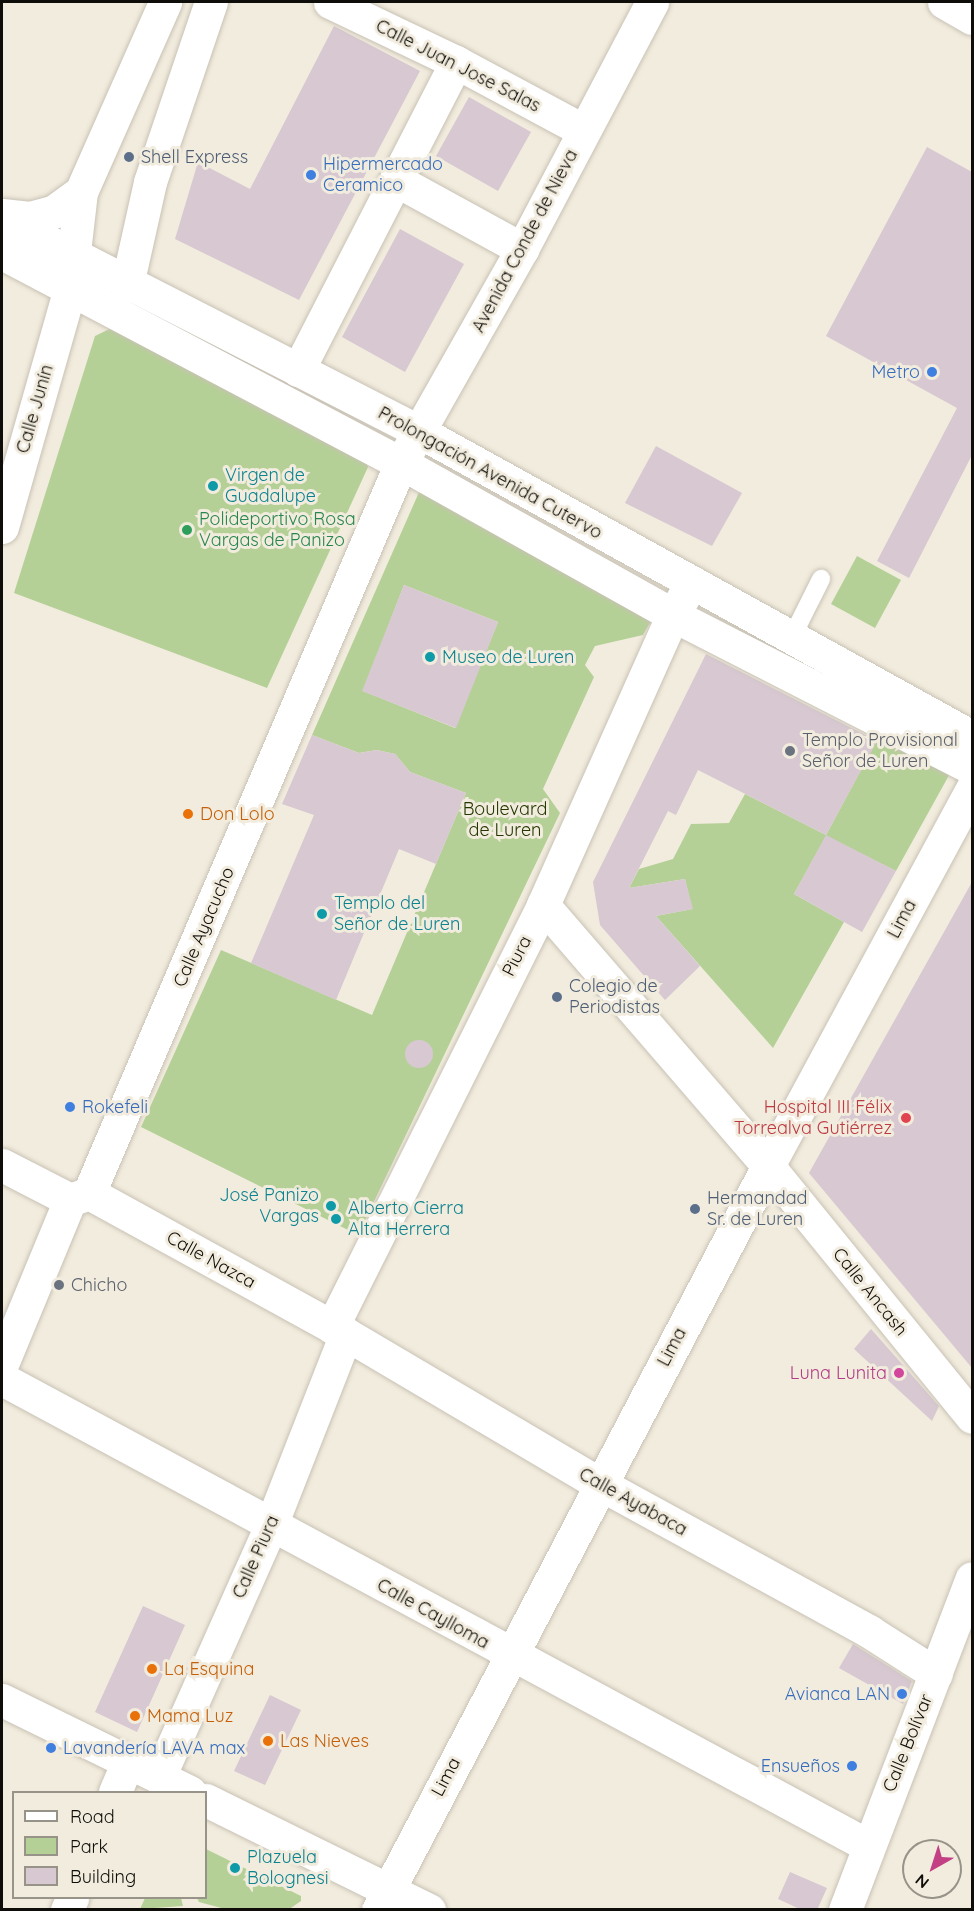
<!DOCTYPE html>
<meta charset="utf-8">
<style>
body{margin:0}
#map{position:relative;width:974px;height:1911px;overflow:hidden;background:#f2ecde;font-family:Quicksand,sans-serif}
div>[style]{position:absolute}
.green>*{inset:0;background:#b5d097}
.building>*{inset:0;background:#d7c8d1}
.round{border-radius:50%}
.roads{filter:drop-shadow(0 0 2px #c8c2b5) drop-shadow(0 0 2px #c8c2b5)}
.lane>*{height:18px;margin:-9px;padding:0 9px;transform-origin:9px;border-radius:9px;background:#fff}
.street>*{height:33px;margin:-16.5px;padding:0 16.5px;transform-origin:16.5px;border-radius:16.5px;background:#fff}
.secondary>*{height:33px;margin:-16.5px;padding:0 16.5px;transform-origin:16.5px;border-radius:16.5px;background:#fff}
.dots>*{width:16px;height:16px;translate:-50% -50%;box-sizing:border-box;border:3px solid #f2ecde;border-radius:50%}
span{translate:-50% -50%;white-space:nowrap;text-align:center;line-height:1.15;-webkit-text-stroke:6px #f2ecde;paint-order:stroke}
.street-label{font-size:18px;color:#0f0d09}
.service-label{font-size:18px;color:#4e5e75}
.left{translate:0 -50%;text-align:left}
.shop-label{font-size:18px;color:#366cbe}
.right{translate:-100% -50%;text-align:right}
.culture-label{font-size:18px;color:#0d838f}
.leisure-label{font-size:18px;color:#27864d}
.worship-label{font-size:18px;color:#5b616d}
.park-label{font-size:18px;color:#243800}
.food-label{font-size:18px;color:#c56008}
.health-label{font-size:18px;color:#be3a42}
.hotel-label{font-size:18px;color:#b23c85}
.frame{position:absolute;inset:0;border:3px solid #0f0d09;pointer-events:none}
.legend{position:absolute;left:12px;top:1791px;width:195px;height:108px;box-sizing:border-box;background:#f2ecde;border:2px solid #979389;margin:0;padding:8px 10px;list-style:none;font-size:18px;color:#0f0d09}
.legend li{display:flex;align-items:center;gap:12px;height:30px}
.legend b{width:30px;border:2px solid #979389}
.north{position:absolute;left:902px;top:1839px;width:60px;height:60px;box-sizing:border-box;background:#f2ecde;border:2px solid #979389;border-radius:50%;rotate:219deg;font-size:16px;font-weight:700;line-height:24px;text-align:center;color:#0f0d09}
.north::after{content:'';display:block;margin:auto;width:21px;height:27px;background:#c44084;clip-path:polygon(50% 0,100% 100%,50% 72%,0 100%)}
</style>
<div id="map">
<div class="green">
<div style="clip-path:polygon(124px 322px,360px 446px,368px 467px,267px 688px,14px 593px,95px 336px)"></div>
<div style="clip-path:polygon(evenodd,420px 490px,651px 621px,643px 635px,595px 646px,585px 665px,594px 677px,543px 789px,560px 813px,358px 1235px,141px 1127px,221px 950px,372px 1015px,466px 793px,410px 772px,395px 754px,377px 750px,359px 753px,312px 735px,420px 490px,404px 585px,498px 622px,455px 728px,363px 691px,404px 585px)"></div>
<div style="clip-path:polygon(857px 556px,901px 580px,875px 628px,831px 604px)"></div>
<div style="clip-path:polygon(882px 731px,953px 768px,896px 871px,826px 836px,794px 894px,844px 922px,773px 1048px,656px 916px,692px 909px,685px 879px,629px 888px,639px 869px,673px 859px,691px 824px,729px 823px,745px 794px,826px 835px)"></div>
<div style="clip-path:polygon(206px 1849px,301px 1896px,301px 1901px,288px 1910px,225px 1909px,199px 1902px,197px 1898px,206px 1898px)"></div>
<div style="clip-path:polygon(145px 1898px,181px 1898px,183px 1906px,140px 1909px)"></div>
</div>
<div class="building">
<div style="clip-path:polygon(334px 26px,420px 71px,299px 300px,175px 239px,198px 162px,250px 189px)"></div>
<div style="clip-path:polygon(469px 97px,531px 132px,498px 191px,436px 156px)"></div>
<div style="clip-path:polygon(927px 147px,972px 172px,972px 455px,909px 578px,877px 561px,957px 408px,826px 336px)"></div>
<div style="clip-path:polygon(400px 229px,464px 264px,405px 372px,342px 337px)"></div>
<div style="clip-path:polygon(656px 446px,742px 493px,712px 546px,625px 503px)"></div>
<div style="clip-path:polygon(404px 585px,498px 622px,456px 728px,362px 691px)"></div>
<div style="clip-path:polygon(706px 654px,877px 741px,826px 835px,698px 770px,676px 815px,668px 811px,629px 888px,685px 879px,693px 909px,656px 916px,700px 966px,665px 1000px,600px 925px,593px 882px)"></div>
<div style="clip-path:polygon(312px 735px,359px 753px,377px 750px,395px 754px,410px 772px,466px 793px,436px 864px,399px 849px,336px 1000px,251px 963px,314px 815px,282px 804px)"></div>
<div style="clip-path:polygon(826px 835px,896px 871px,862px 932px,794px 894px)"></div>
<div style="clip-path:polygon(972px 882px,972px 1368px,809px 1173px)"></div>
<div class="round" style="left:405px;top:1040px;width:28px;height:28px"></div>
<div style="clip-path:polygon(871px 1329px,939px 1406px,932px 1421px,854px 1349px)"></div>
<div style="clip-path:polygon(143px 1606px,185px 1625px,137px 1732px,95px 1712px)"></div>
<div style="clip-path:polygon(853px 1644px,912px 1681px,903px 1704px,839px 1668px)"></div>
<div style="clip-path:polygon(270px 1695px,301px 1710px,265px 1785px,234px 1771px)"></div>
<div style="clip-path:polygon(790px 1872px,827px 1888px,817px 1910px,802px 1910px,778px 1899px)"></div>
</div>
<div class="roads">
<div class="lane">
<div style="left:793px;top:635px;width:63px;rotate:-63.4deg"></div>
</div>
<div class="street">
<div style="left:330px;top:2px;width:140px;rotate:25.5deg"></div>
<div style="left:456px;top:62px;width:145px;rotate:28.3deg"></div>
<div style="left:944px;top:2px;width:32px;rotate:30deg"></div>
<div style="left:396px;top:180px;width:144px;rotate:28.7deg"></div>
<div style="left:298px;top:370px;width:346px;rotate:-62.8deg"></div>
<div style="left:2px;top:527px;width:244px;rotate:-74.1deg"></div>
<div style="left:543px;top:905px;width:345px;rotate:49.2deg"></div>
<div style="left:768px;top:1166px;width:323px;rotate:50.9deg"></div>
<div style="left:2px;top:1165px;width:76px;rotate:27.2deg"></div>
<div style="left:89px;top:1193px;width:293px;rotate:28.8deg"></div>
<div style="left:346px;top:1334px;width:295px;rotate:30.6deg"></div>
<div style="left:600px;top:1484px;width:308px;rotate:28.7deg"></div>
<div style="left:870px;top:1632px;width:78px;rotate:32.5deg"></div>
<div style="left:332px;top:1327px;width:472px;rotate:-63.4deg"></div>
<div style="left:543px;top:905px;width:318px;rotate:-65.9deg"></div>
<div style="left:673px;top:615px;width:38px;rotate:-60deg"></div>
<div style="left:2px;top:1364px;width:178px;rotate:-67.5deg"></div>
<div style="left:70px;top:1200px;width:20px;rotate:-20deg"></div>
<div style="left:89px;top:1193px;width:794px;rotate:-66.86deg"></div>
<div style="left:401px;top:463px;width:246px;rotate:-60.5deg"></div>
<div style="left:522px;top:249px;width:279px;rotate:-62.2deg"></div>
<div style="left:2px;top:1379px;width:983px;rotate:28.31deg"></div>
<div style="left:2px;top:1700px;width:209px;rotate:26.1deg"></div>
<div style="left:159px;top:1777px;width:276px;rotate:-66deg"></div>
<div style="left:271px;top:1525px;width:205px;rotate:-68.6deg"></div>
<div style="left:115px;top:1792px;width:33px;rotate:-67deg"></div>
<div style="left:206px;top:1800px;width:249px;rotate:26.3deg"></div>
<div style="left:67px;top:1910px;width:13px;rotate:-67deg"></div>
<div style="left:378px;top:1910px;width:840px;rotate:-62.34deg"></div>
<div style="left:768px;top:1166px;width:430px;rotate:-61.6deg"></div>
<div style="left:845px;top:1910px;width:355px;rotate:-69.1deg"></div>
</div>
<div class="secondary">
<div style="left:2px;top:215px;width:28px;rotate:6deg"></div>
<div style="left:30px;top:218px;width:24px;rotate:-15deg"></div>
<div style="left:53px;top:212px;width:34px;rotate:-36deg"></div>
<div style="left:2px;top:218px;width:470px;rotate:27.1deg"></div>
<div style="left:420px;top:432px;width:631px;rotate:28.92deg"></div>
<div style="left:2px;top:253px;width:451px;rotate:27.8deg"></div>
<div style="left:401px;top:463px;width:312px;rotate:29.2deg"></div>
<div style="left:673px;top:615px;width:336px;rotate:27.1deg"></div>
<div style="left:71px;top:278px;width:87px;rotate:-83.4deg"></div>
<div style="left:81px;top:192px;width:208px;rotate:-66.1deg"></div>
<div style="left:127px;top:285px;width:106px;rotate:-77.4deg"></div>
<div style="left:150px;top:182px;width:190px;rotate:-71.3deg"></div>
</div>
</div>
<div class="dots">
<div style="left:129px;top:157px;background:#5c6f8a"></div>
<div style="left:311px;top:175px;background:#3f7fe0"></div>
<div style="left:932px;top:372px;background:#3f7fe0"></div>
<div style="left:213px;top:486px;background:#0f9aa8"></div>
<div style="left:187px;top:530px;background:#2e9e5b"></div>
<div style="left:430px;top:657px;background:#0f9aa8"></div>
<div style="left:790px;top:751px;background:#6b7280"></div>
<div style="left:188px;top:814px;background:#e8710a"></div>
<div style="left:322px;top:914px;background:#0f9aa8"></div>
<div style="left:557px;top:997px;background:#5c6f8a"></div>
<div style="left:70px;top:1107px;background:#3f7fe0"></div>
<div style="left:906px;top:1118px;background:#e0444e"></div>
<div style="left:331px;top:1206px;background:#0f9aa8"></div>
<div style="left:695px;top:1209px;background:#5c6f8a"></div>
<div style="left:336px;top:1219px;background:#0f9aa8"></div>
<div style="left:59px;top:1285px;background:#6b7280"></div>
<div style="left:899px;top:1373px;background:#d1479c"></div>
<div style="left:152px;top:1669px;background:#e8710a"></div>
<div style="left:902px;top:1694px;background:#3f7fe0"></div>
<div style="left:135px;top:1716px;background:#e8710a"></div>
<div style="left:268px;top:1741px;background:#e8710a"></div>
<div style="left:51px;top:1748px;background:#3f7fe0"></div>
<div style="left:852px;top:1766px;background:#3f7fe0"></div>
<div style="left:235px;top:1868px;background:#0f9aa8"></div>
</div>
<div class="street-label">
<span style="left:458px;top:66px;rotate:27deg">Calle Juan Jose Salas</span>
<span style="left:525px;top:241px;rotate:-62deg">Avenida Conde de Nieva</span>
<span style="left:35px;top:409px;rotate:-74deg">Calle Junín</span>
<span style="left:490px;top:473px;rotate:29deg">Prolongación Avenida Cutervo</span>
<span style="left:902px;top:919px;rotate:-62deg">Lima</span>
<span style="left:204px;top:927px;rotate:-67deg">Calle Ayacucho</span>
<span style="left:517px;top:956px;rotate:-63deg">Piura</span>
<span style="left:211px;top:1260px;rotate:29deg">Calle Nazca</span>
<span style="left:870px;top:1292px;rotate:51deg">Calle Ancash</span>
<span style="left:672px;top:1347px;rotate:-62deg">Lima</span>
<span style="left:633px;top:1502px;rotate:29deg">Calle Ayabaca</span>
<span style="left:256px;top:1557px;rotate:-66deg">Calle Piura</span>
<span style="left:433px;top:1614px;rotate:29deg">Calle Caylloma</span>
<span style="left:908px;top:1743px;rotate:-68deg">Calle Bolívar</span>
<span style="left:446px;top:1777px;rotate:-62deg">Lima</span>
</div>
<div class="service-label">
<span class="left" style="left:141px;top:157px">Shell Express</span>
<span class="left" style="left:569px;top:997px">Colegio de<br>Periodistas</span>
<span class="left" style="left:707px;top:1209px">Hermandad<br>Sr. de Luren</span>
</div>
<div class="shop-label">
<span class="left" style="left:323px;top:175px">Hipermercado<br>Ceramico</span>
<span class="right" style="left:920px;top:372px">Metro</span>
<span class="left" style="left:82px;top:1107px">Rokefeli</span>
<span class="right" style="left:890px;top:1694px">Avianca LAN</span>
<span class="left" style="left:63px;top:1748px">Lavandería LAVA max</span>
<span class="right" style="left:840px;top:1766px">Ensueños</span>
</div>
<div class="culture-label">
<span class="left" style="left:225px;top:486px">Virgen de<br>Guadalupe</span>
<span class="left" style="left:442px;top:657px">Museo de Luren</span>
<span class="left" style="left:334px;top:914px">Templo del<br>Señor de Luren</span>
<span class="right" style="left:319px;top:1206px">José Panizo<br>Vargas</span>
<span class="left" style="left:348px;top:1219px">Alberto Cierra<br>Alta Herrera</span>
<span class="left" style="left:247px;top:1868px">Plazuela<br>Bolognesi</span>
</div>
<div class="leisure-label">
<span class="left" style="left:199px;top:530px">Polideportivo Rosa<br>Vargas de Panizo</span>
</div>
<div class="worship-label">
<span class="left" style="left:802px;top:751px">Templo Provisional<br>Señor de Luren</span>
<span class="left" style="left:71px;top:1285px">Chicho</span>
</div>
<div class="park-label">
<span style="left:505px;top:820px">Boulevard<br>de Luren</span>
</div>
<div class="food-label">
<span class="left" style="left:200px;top:814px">Don Lolo</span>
<span class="left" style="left:164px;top:1669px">La Esquina</span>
<span class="left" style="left:147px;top:1716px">Mama Luz</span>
<span class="left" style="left:280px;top:1741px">Las Nieves</span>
</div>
<div class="health-label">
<span class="right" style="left:892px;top:1118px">Hospital III Félix<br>Torrealva Gutiérrez</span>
</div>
<div class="hotel-label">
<span class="right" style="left:887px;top:1373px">Luna Lunita</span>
</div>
<div class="frame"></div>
<ul class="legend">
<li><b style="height:8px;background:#fff"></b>Road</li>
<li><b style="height:16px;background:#b5d097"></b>Park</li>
<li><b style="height:16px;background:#d7c8d1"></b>Building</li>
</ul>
<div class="north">N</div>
</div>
